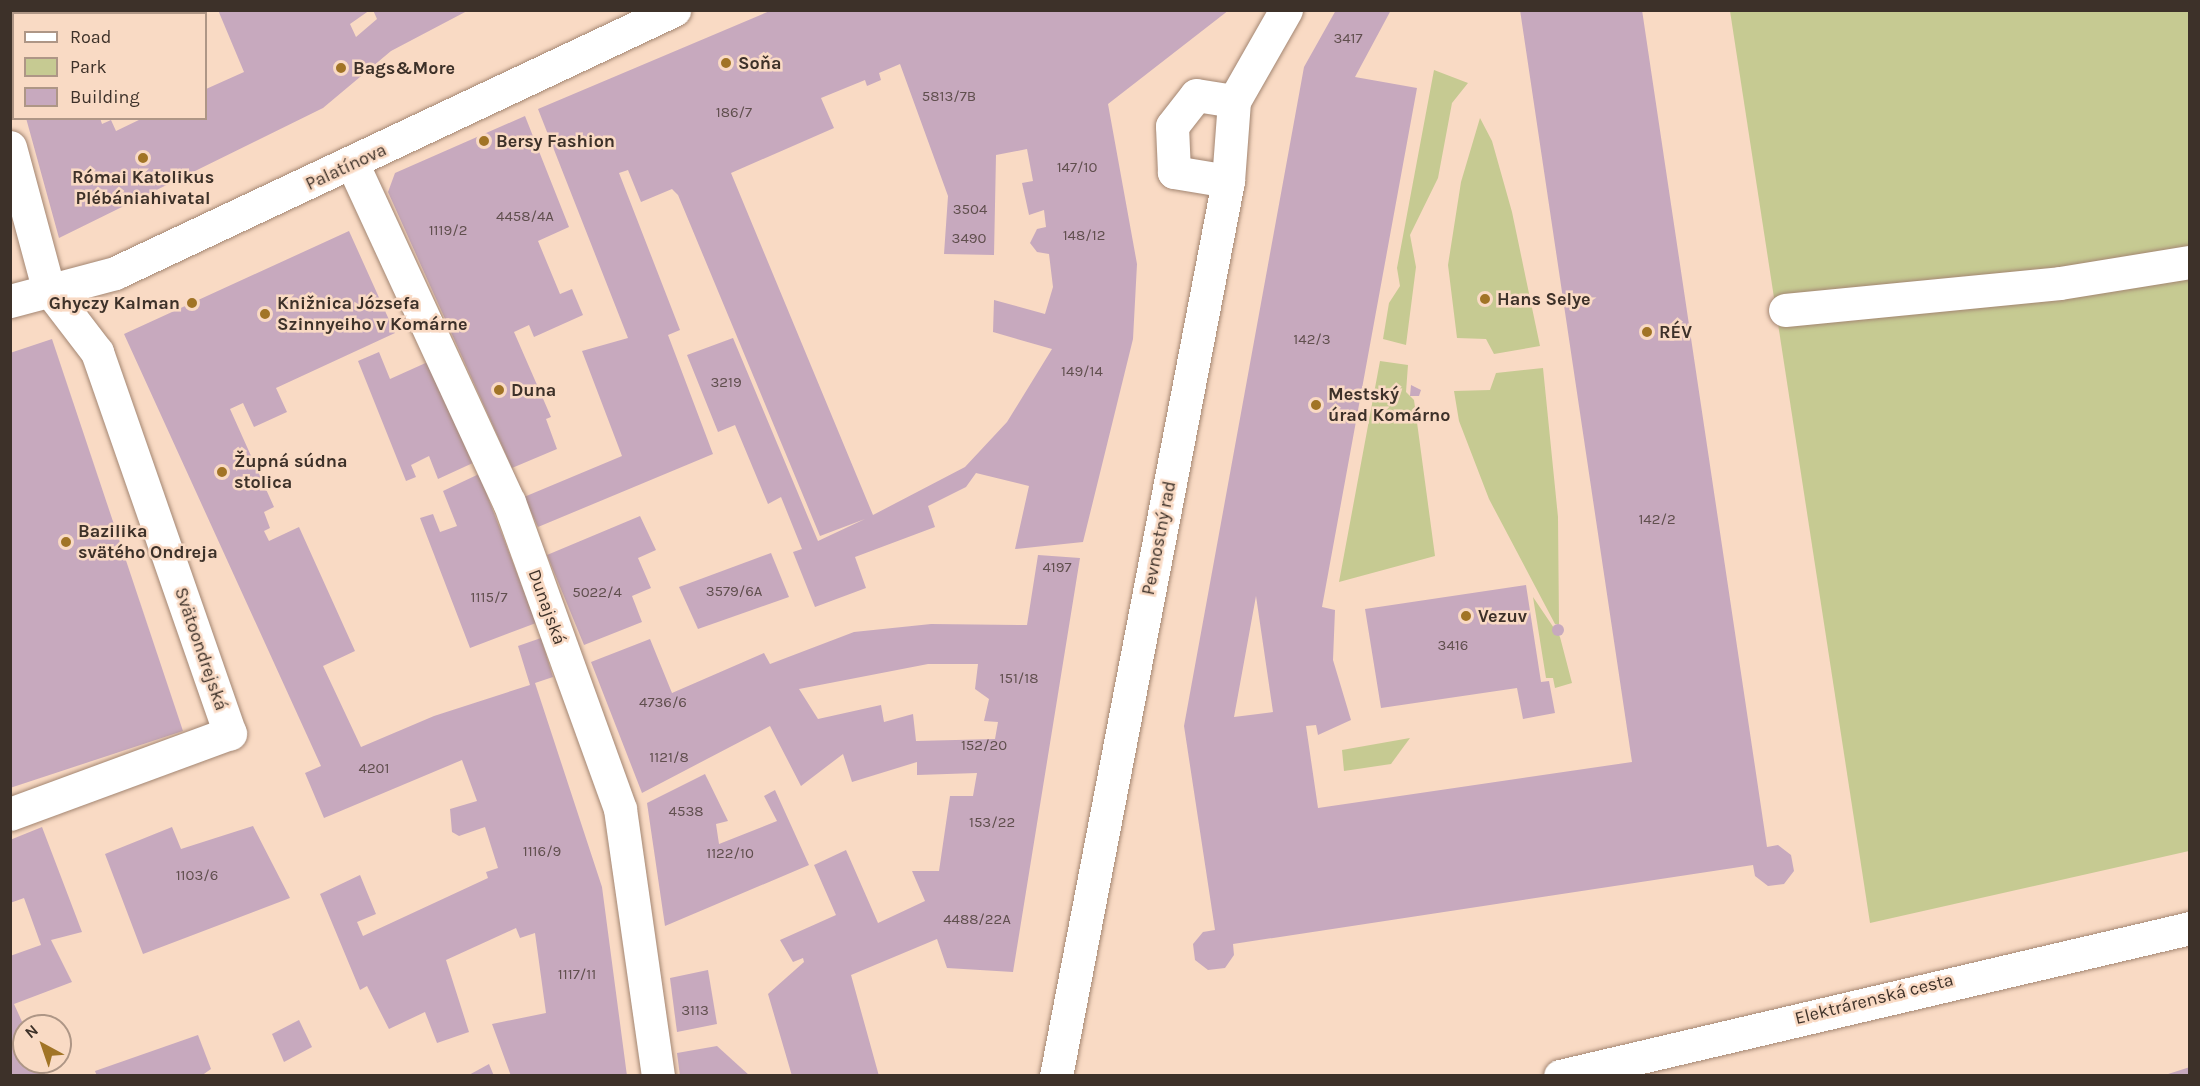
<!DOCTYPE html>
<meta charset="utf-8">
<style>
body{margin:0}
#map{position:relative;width:2200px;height:1086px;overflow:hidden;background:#f9dac4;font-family:Karla,sans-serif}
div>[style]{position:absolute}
.green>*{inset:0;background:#c6ca92}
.building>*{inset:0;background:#c7a9be}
.round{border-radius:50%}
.roads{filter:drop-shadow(0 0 2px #a38672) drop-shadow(0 0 2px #a38672)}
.minor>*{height:33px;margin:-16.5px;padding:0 16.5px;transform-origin:16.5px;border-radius:16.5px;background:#fff}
.dots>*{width:16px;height:16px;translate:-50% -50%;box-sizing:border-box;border:3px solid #f9dac4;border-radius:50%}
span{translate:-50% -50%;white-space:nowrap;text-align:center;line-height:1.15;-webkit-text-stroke:5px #f9dac4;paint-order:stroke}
.number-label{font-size:15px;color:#604f4e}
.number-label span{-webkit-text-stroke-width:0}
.poi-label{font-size:18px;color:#3d3129;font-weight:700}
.left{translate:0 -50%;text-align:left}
.right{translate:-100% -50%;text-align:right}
.street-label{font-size:18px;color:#3d3129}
.frame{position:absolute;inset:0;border:12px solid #3d3129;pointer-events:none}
.legend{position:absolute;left:12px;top:12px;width:195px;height:108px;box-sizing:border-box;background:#f9dac4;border:2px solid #ae9686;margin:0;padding:8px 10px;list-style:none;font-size:18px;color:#3d3129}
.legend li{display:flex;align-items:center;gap:12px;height:30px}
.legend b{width:30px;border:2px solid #ae9686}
.north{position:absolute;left:12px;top:1014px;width:60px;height:60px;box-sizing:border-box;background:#f9dac4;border:2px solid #ae9686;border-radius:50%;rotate:320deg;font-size:16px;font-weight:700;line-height:24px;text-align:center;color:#3d3129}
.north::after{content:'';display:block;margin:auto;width:21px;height:27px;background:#a17426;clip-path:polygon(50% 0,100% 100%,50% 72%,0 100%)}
</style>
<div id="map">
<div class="green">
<div style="clip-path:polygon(1730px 11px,2189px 11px,2189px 851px,1870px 923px)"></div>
<div style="clip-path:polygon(1434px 70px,1468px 83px,1452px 103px,1438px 178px,1410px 235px,1416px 267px,1406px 345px,1383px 339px,1389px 303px,1400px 286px,1397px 268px)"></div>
<div style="clip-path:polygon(1480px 118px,1492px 141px,1512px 212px,1540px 346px,1494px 354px,1486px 339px,1457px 338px,1448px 265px,1461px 182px)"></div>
<div style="clip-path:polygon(1380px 361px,1408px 365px,1406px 392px,1414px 400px,1435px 556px,1339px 582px)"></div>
<div style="clip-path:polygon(1543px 368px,1558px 517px,1559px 624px,1555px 624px,1489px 499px,1459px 421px,1454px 391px,1490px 390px,1496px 373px)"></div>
<div style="clip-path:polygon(1533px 597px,1560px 637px,1572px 683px,1555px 688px,1553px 678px,1546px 678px)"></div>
<div style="clip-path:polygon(1410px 738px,1391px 764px,1344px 771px,1342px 750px)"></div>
</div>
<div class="building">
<div style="clip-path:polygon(10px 10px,59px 14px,14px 14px,13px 71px)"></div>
<div style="clip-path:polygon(67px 10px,162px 10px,162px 12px,69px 14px)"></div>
<div style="clip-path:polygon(218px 10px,370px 10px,350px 24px,356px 37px,377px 19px,373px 10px,467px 11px,391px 51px,323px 108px,59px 238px,26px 118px,100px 118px,102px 124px,111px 120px,116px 131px,143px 118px,206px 118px,206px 89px,244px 72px)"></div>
<div style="clip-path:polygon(evenodd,772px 10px,1229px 10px,1108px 104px,1137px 264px,1133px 339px,1083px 542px,1015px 549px,1029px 486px,976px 473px,966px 487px,928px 506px,935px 527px,855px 557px,866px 588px,815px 607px,793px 552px,802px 549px,781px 497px,768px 504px,735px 425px,718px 432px,687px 355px,733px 338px,818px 541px,865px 519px,820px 536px,678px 195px,672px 189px,641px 202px,628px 170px,619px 173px,680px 330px,668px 335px,713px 454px,538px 527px,524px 497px,622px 456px,582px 351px,628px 338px,538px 109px,772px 10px,900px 64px,948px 196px,944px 254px,994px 255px,996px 155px,1027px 149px,1033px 181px,1022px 183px,1029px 215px,1044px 210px,1046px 227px,1037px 229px,1030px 243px,1037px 252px,1049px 254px,1053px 287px,1045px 314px,994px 300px,993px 332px,1052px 349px,1007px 422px,965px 467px,873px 515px,731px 173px,834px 128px,821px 98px,865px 80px,867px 86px,881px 80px,879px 73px,900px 64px)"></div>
<div style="clip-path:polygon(evenodd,1336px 10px,1391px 10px,1355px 77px,1417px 88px,1322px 607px,1335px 610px,1333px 660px,1351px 720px,1318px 735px,1316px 725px,1306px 726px,1318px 808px,1632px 762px,1520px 10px,1642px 10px,1767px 847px,1778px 845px,1791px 855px,1794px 871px,1784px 884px,1768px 886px,1755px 876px,1753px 865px,1233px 944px,1234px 955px,1225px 968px,1208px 970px,1195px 960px,1193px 944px,1203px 932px,1215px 930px,1184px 726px,1304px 67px,1336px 10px,1256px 596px,1273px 712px,1234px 717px,1256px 596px)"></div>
<div style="clip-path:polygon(525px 116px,569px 227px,538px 241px,560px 294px,572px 289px,583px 315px,534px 337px,529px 325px,514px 332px,551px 417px,546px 419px,557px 449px,512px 468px,388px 192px,395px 173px)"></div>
<div style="clip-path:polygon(349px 231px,395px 333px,276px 388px,287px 412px,254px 427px,243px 403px,230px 409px,274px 507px,264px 512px,270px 528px,264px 531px,269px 541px,299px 527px,355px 651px,323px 666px,361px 747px,434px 716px,530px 685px,518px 646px,541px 638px,553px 677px,535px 683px,602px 887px,627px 1076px,511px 1076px,492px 1024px,546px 1013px,535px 933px,520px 938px,516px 928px,446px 960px,469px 1032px,437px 1043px,425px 1012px,389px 1029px,367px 986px,360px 990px,320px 894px,360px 875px,376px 914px,357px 922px,363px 936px,488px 878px,486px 872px,498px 868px,485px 827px,459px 836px,452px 832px,450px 809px,477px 801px,462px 760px,324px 818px,305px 773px,321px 766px,124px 334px)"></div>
<div style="clip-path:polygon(52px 339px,183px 731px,10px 788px,10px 353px)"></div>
<div style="clip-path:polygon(379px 352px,390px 379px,430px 361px,475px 462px,438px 479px,429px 456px,411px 465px,416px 477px,406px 481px,358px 361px)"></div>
<div style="clip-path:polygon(1411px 385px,1421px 390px,1419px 396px,1410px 396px)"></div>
<div style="clip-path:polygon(479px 474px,536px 623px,470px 648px,420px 518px,433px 514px,440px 532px,457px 526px,443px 491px)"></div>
<div style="clip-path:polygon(640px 516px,656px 550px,638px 558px,651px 588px,632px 596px,642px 622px,584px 645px,547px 555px)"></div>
<div style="clip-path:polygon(771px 553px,789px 597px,698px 629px,679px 587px)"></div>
<div style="clip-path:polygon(evenodd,1038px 555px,1080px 558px,1013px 972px,947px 968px,937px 939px,851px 975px,879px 1076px,792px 1076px,768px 994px,804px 962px,803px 958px,793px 962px,780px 940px,836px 915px,814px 865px,846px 850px,878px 923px,925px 901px,912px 871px,939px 871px,950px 796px,973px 796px,977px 773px,917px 775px,917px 762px,852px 782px,843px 754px,801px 786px,770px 726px,642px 793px,591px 662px,650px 639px,672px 693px,764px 653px,770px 664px,854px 632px,931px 624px,1027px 625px,1038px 555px,928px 664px,978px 664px,975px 689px,989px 699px,984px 721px,998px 722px,995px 739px,916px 741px,913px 714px,884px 722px,881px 705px,818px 719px,799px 689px,928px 664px)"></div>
<div style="clip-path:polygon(1526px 585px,1541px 682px,1549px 681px,1555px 713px,1523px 719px,1517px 688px,1381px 708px,1365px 609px)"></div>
<div class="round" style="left:1552px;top:624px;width:12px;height:12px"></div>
<div style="clip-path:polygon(705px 774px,728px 821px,716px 824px,719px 844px,777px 821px,764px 796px,775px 790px,809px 865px,665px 926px,647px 803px)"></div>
<div style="clip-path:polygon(253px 826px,290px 898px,143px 954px,105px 854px,172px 827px,181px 849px)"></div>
<div style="clip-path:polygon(42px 827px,82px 932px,51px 940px,72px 982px,14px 1004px,24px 1026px,24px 1062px,40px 1062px,46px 1076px,10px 1076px,10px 956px,41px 945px,24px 898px,10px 903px,10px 840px)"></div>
<div style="clip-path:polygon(708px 970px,717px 1024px,677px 1032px,670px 978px)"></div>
<div style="clip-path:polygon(299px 1020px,312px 1047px,284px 1062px,272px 1034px)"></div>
<div style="clip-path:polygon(198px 1035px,211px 1069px,201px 1076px,97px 1076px,95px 1071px)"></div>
<div style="clip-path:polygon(717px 1046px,750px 1076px,680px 1076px,677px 1053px)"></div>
<div style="clip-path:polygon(489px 1064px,494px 1076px,467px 1076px)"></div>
<div style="clip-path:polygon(2190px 1067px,2190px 1076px,2165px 1076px,2165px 1075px)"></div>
</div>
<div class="roads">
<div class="minor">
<div style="left:10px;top:147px;width:146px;rotate:74.9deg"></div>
<div style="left:48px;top:288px;width:81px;rotate:52.6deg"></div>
<div style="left:97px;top:352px;width:404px;rotate:70.8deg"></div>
<div style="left:230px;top:733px;width:234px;rotate:159.8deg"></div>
<div style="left:353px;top:165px;width:371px;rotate:65.2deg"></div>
<div style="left:509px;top:502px;width:326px;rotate:70.1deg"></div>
<div style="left:620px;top:809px;width:270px;rotate:81.9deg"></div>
<div style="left:1228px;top:181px;width:55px;rotate:-170.5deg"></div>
<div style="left:1174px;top:172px;width:46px;rotate:-92.5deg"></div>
<div style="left:1172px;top:126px;width:39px;rotate:-52deg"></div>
<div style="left:1196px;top:95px;width:38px;rotate:9deg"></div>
<div style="left:10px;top:301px;width:109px;rotate:-14.9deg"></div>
<div style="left:115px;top:273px;width:618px;rotate:-25.2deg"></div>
<div style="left:1785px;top:310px;width:276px;rotate:-5.6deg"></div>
<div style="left:2060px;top:283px;width:132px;rotate:-9.2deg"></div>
<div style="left:1056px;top:1076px;width:911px;rotate:-79.12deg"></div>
<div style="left:1228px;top:181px;width:80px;rotate:-85.7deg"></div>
<div style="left:1234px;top:101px;width:105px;rotate:-60.3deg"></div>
<div style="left:1560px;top:1076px;width:647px;rotate:-13.22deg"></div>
</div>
</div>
<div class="dots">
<div style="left:726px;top:63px;background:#a17426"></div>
<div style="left:341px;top:68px;background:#a17426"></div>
<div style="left:484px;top:141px;background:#a17426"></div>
<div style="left:143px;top:158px;background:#a17426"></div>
<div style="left:1485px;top:299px;background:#a17426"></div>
<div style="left:192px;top:303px;background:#a17426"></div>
<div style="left:265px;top:314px;background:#a17426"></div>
<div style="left:1647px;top:332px;background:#a17426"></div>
<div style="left:499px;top:390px;background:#a17426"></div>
<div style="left:1316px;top:405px;background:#a17426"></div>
<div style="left:222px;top:472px;background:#a17426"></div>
<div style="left:66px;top:542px;background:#a17426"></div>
<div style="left:1466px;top:616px;background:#a17426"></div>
</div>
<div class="number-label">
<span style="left:1348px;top:39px">3417</span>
<span style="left:949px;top:97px">5813/7B</span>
<span style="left:734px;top:113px">186/7</span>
<span style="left:1077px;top:168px">147/10</span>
<span style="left:970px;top:210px">3504</span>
<span style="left:525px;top:217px">4458/4A</span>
<span style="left:448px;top:231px">1119/2</span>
<span style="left:1084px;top:236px">148/12</span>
<span style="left:969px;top:239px">3490</span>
<span style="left:1312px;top:340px">142/3</span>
<span style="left:1082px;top:372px">149/14</span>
<span style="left:726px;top:383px">3219</span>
<span style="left:1657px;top:520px">142/2</span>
<span style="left:1057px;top:568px">4197</span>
<span style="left:734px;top:592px">3579/6A</span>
<span style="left:597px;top:593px">5022/4</span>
<span style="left:489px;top:598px">1115/7</span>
<span style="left:1453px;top:646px">3416</span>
<span style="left:1019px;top:679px">151/18</span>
<span style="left:663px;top:703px">4736/6</span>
<span style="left:984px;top:746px">152/20</span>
<span style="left:669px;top:758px">1121/8</span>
<span style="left:374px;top:769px">4201</span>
<span style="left:686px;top:812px">4538</span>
<span style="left:992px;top:823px">153/22</span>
<span style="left:542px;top:852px">1116/9</span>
<span style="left:730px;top:854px">1122/10</span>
<span style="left:197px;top:876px">1103/6</span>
<span style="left:977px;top:920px">4488/22A</span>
<span style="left:577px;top:975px">1117/11</span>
<span style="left:695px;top:1011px">3113</span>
</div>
<div class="poi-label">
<span class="left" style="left:738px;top:63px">Soňa</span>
<span class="left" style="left:353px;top:68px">Bags&amp;More</span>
<span class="left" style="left:496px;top:141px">Bersy Fashion</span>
<span style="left:143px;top:188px">Római Katolikus<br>Plébániahivatal</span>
<span class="left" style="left:1497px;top:299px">Hans Selye</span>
<span class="right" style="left:180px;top:303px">Ghyczy Kalman</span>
<span class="left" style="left:277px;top:314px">Knižnica Józsefa<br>Szinnyeiho v Komárne</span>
<span class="left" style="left:1659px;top:332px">RÉV</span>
<span class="left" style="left:511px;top:390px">Duna</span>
<span class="left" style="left:1328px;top:405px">Mestský<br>úrad Komárno</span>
<span class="left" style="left:234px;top:472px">Župná súdna<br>stolica</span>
<span class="left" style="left:78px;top:542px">Bazilika<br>svätého Ondreja</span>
<span class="left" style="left:1478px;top:616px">Vezuv</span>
</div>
<div class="street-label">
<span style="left:346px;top:167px;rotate:-25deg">Palatínova</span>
<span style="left:1159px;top:538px;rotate:-79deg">Pevnostný rad</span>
<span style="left:547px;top:607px;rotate:70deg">Dunajská</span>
<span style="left:201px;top:649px;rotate:71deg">Svätoondrejská</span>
<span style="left:1874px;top:999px;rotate:-14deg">Elektrárenská cesta</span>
</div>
<div class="frame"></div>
<ul class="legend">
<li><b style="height:8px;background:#fff"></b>Road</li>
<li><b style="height:16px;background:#c6ca92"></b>Park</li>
<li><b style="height:16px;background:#c7a9be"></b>Building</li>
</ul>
<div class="north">N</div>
</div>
